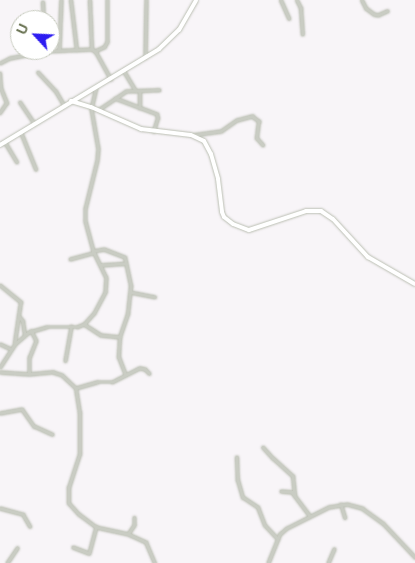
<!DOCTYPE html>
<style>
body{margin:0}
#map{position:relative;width:415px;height:563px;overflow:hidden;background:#f8f5f8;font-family:"Open Sans",sans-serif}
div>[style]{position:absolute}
.roads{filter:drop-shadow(0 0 1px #bbbfb3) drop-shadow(0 0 1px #bbbfb3)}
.street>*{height:2.5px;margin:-1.25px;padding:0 1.25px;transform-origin:1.25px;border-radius:1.25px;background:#c9ccc3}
.secondary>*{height:4px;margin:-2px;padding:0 2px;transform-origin:2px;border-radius:2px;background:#fff}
span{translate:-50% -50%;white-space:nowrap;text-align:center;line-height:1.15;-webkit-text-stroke:5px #fff;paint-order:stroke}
.north{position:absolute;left:10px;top:10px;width:50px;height:50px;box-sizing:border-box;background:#fff;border:1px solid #c5c9bc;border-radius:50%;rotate:295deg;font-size:14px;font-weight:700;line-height:20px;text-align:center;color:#6e7758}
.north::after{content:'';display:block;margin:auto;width:18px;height:22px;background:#2d1cf1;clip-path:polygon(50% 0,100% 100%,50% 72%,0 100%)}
</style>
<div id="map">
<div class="roads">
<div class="street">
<div style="left:71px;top:0;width:50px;rotate:83.2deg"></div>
<div style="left:90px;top:0;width:49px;rotate:87.7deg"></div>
<div style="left:281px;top:0;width:20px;rotate:66deg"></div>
<div style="left:297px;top:0;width:9px;rotate:63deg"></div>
<div style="left:301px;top:8px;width:26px;rotate:86deg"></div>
<div style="left:362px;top:0;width:9px;rotate:63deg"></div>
<div style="left:366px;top:8px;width:10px;rotate:37deg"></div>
<div style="left:374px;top:14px;width:4px;rotate:14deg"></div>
<div style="left:378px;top:15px;width:10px;rotate:-24deg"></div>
<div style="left:43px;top:2px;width:18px;rotate:87deg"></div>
<div style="left:59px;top:49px;width:49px;rotate:-87.7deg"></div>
<div style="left:95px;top:51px;width:10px;rotate:-24deg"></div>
<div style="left:104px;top:47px;width:6px;rotate:-59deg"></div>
<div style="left:107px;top:42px;width:42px;rotate:-90deg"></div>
<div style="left:145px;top:58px;width:58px;rotate:-89deg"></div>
<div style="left:0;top:63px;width:11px;rotate:-27deg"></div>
<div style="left:10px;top:58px;width:36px;rotate:-11deg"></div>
<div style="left:45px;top:51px;width:47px;rotate:-2.4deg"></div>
<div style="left:92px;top:49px;width:5px;rotate:37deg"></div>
<div style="left:96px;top:52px;width:31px;rotate:61deg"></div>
<div style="left:124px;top:71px;width:23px;rotate:59deg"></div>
<div style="left:38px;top:72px;width:26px;rotate:47deg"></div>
<div style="left:56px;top:91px;width:16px;rotate:60deg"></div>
<div style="left:0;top:73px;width:15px;rotate:86deg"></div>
<div style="left:1px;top:88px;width:16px;rotate:68deg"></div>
<div style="left:7px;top:103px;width:12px;rotate:125deg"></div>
<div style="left:140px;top:92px;width:16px;rotate:90deg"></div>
<div style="left:115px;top:98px;width:45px;rotate:20.9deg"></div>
<div style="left:157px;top:114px;width:4px;rotate:76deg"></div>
<div style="left:158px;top:118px;width:14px;rotate:107deg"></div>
<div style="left:20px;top:102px;width:25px;rotate:56deg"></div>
<div style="left:98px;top:110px;width:34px;rotate:-34deg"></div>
<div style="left:126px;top:91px;width:33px;rotate:-2deg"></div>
<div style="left:21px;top:132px;width:40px;rotate:68deg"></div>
<div style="left:192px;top:135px;width:29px;rotate:-8deg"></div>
<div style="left:221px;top:131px;width:19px;rotate:-35deg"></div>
<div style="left:237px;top:120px;width:16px;rotate:-15deg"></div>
<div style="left:252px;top:116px;width:9px;rotate:36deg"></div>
<div style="left:259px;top:121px;width:17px;rotate:97deg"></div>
<div style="left:257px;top:138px;width:9px;rotate:49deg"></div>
<div style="left:5px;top:142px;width:23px;rotate:59deg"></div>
<div style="left:93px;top:251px;width:11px;rotate:-10deg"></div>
<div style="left:104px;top:249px;width:22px;rotate:21deg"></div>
<div style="left:125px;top:257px;width:30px;rotate:78deg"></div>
<div style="left:131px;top:286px;width:28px;rotate:96deg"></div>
<div style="left:128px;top:314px;width:24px;rotate:109deg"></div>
<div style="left:120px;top:337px;width:20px;rotate:93deg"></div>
<div style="left:119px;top:357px;width:19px;rotate:69deg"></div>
<div style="left:70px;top:259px;width:24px;rotate:-15deg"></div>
<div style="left:100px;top:265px;width:26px;rotate:-4deg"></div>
<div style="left:0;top:285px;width:27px;rotate:39deg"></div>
<div style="left:21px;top:302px;width:41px;rotate:98.3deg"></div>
<div style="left:130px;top:292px;width:25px;rotate:11deg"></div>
<div style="left:19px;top:316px;width:6px;rotate:51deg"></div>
<div style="left:23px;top:321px;width:14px;rotate:82deg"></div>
<div style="left:84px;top:324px;width:20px;rotate:33deg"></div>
<div style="left:101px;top:335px;width:19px;rotate:6deg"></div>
<div style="left:0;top:344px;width:12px;rotate:24deg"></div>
<div style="left:65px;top:361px;width:35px;rotate:-80deg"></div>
<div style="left:0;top:367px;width:27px;rotate:-57deg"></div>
<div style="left:15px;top:344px;width:18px;rotate:-41deg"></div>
<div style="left:29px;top:332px;width:18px;rotate:-16deg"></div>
<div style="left:46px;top:327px;width:31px"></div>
<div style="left:77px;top:327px;width:8px;rotate:-23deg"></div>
<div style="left:84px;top:324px;width:15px;rotate:-48deg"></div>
<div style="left:94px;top:313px;width:24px;rotate:-62deg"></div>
<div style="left:105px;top:292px;width:14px;rotate:-86deg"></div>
<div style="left:106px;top:278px;width:30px;rotate:-116deg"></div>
<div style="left:93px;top:251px;width:31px;rotate:-105deg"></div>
<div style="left:85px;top:221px;width:12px;rotate:-90deg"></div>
<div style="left:85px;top:209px;width:50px;rotate:-76.2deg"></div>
<div style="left:97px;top:160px;width:11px;rotate:-85deg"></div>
<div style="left:98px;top:149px;width:41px;rotate:-99.9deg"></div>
<div style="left:91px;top:109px;width:22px;rotate:-77deg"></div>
<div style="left:0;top:372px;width:29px;rotate:4deg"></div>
<div style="left:29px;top:374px;width:24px;rotate:-5deg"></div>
<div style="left:53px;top:372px;width:9px;rotate:18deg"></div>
<div style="left:62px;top:375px;width:19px;rotate:43deg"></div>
<div style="left:76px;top:388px;width:24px;rotate:81deg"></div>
<div style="left:80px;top:412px;width:42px;rotate:90deg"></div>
<div style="left:80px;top:454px;width:35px;rotate:108deg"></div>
<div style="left:69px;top:487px;width:16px;rotate:90deg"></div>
<div style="left:69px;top:503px;width:15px;rotate:48deg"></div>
<div style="left:79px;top:514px;width:21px;rotate:37deg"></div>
<div style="left:96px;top:527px;width:33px;rotate:12deg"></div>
<div style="left:128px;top:534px;width:20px;rotate:24deg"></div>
<div style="left:146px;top:542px;width:23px;rotate:67deg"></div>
<div style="left:29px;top:374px;width:16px;rotate:-90deg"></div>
<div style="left:29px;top:358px;width:18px;rotate:-68deg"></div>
<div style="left:36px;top:341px;width:11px;rotate:-117deg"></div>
<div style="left:76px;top:388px;width:22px;rotate:-16deg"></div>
<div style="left:97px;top:382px;width:15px"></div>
<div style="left:112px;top:382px;width:31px;rotate:-27deg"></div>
<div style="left:140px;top:368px;width:5px;rotate:11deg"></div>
<div style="left:145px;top:369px;width:6px;rotate:45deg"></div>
<div style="left:0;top:413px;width:22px;rotate:-10deg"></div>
<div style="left:22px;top:409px;width:21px;rotate:55deg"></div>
<div style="left:34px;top:426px;width:20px;rotate:24deg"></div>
<div style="left:263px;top:447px;width:15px;rotate:48deg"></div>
<div style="left:273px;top:458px;width:27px;rotate:42deg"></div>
<div style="left:293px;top:476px;width:20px;rotate:84deg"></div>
<div style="left:237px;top:457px;width:23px;rotate:88deg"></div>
<div style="left:238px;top:480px;width:18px;rotate:74deg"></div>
<div style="left:243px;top:497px;width:18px;rotate:34deg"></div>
<div style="left:258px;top:507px;width:19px;rotate:69deg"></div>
<div style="left:265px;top:525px;width:19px;rotate:47deg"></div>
<div style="left:281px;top:491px;width:11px;rotate:5deg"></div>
<div style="left:292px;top:492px;width:30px;rotate:53deg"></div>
<div style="left:341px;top:504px;width:14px;rotate:73deg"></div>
<div style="left:0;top:508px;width:24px;rotate:15deg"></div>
<div style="left:23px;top:514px;width:14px;rotate:60deg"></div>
<div style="left:128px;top:534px;width:11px;rotate:-56deg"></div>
<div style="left:134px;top:525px;width:7px;rotate:-90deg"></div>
<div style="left:73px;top:547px;width:17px;rotate:21deg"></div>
<div style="left:89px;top:553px;width:27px;rotate:-75deg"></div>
<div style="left:7px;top:563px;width:18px;rotate:-56deg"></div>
<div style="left:268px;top:563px;width:31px;rotate:-68deg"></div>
<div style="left:280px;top:534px;width:9px;rotate:-41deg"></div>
<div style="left:287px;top:528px;width:47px;rotate:-26.6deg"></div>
<div style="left:329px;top:507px;width:18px;rotate:-9deg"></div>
<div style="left:347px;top:504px;width:16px;rotate:15deg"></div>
<div style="left:362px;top:508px;width:26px;rotate:36deg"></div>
<div style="left:383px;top:523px;width:47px;rotate:46.7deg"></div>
<div style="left:328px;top:563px;width:15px;rotate:-67deg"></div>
</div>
<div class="secondary">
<div style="left:71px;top:101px;width:21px;rotate:17deg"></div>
<div style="left:91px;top:107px;width:55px;rotate:23.7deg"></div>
<div style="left:141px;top:129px;width:50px;rotate:6.8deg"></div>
<div style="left:191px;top:135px;width:14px;rotate:25deg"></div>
<div style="left:204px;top:141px;width:15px;rotate:62deg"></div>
<div style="left:211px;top:154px;width:26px;rotate:74deg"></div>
<div style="left:218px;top:179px;width:33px;rotate:83deg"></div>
<div style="left:222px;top:212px;width:5px;rotate:68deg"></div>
<div style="left:224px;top:217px;width:11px;rotate:38deg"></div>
<div style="left:233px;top:224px;width:17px;rotate:21deg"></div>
<div style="left:249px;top:230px;width:60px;rotate:-18.4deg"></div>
<div style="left:306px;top:211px;width:15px"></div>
<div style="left:321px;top:211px;width:14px;rotate:34deg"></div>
<div style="left:333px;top:219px;width:52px;rotate:47.4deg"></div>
<div style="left:368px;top:257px;width:54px;rotate:29.9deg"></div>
<div style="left:0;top:145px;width:186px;rotate:-31.1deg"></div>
<div style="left:159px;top:49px;width:28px;rotate:-44deg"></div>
<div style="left:179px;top:30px;width:34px;rotate:-60deg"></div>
</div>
</div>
<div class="north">U</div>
</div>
